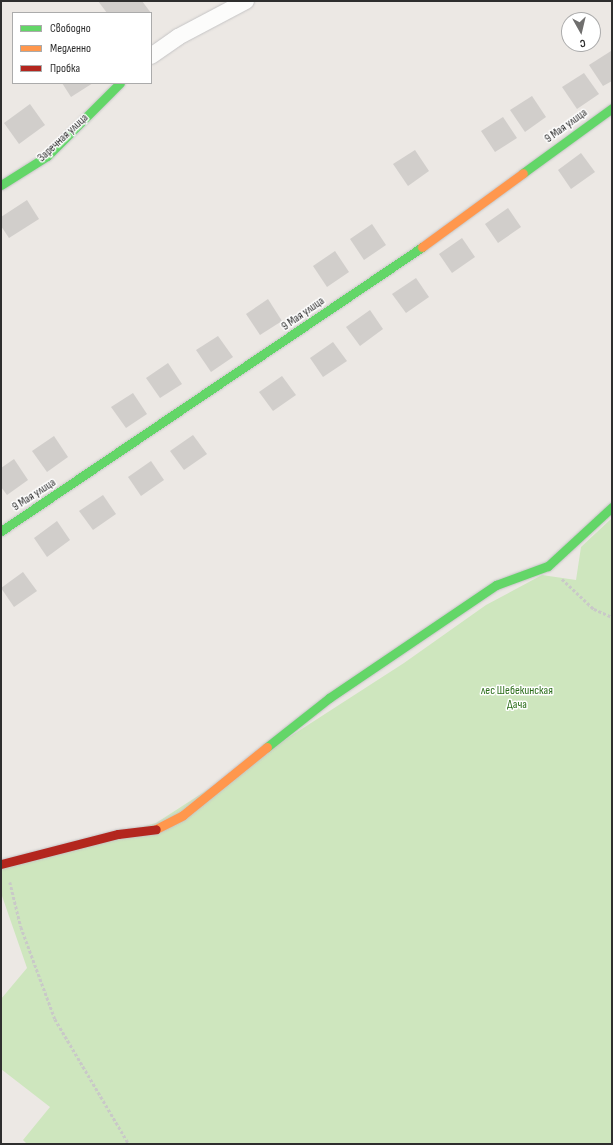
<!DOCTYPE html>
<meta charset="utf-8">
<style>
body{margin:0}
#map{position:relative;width:613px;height:1145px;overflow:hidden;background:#ece8e4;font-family:"Sofia Sans Condensed",sans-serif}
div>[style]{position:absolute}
.green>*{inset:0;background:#cee6be}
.building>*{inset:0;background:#d1cecb}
.path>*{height:2.5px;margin-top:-1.25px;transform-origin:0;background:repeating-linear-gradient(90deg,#c9c9c8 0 3px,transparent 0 5px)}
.roads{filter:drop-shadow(0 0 1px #c5c4c5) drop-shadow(0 0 1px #c5c4c5)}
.street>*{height:16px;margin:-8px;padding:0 8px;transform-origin:8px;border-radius:8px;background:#fcfcfb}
.fast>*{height:9px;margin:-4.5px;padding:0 4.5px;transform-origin:4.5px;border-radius:4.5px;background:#63d668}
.slow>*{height:9px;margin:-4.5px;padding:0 4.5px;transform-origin:4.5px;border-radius:4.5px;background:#ff974d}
.jam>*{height:9px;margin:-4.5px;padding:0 4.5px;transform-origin:4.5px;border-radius:4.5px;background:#b3261e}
span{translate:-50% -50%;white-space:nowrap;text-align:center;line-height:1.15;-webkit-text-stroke:3px #fff;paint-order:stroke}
.street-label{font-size:12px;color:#2e2e2e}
.park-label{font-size:12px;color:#2c6e1b}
.frame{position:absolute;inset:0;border:2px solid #2e2e2e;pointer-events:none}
.legend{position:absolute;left:12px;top:12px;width:140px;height:72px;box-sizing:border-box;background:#fff;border:1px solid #ababab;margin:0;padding:5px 7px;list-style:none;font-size:12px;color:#2e2e2e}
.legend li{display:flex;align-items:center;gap:8px;height:20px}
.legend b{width:20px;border:1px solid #ababab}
.north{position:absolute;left:561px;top:12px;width:40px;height:40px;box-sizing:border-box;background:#fff;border:1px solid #ababab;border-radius:50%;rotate:172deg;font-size:11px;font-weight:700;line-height:16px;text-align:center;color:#2e2e2e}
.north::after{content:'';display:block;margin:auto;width:14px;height:18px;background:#706f6e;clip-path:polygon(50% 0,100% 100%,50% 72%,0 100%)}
</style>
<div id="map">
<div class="green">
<div style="clip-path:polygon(612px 518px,612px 1144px,27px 1144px,23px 1140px,50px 1107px,1px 1069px,1px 999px,27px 968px,1px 893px,1px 867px,156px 823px,404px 663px,486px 605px,542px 575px,576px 580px,581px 547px)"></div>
</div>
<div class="building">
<div style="clip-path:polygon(98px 1px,142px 1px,151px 13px,107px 13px)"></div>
<div style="clip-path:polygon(611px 51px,612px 81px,603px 86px,589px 65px)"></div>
<div style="clip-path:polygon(584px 73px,599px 94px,577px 109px,562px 87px)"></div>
<div style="clip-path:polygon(62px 83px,93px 83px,71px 97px)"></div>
<div style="clip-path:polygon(532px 96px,546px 117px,525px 132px,510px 110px)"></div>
<div style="clip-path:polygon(30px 104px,45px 125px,19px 144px,4px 123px)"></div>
<div style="clip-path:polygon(503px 117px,517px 138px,495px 152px,481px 131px)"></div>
<div style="clip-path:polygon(415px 150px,429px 171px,408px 186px,393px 164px)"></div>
<div style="clip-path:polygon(581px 153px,595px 172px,571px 189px,558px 170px)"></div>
<div style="clip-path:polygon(27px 200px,39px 219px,9px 238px,1px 226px,1px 217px)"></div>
<div style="clip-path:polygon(508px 208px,521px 227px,498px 243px,485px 224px)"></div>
<div style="clip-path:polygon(372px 224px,386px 245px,364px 260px,350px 239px)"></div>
<div style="clip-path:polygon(462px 238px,475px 257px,452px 273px,439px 254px)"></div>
<div style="clip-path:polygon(335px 251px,349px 272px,327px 287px,313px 266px)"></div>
<div style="clip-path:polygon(416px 278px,429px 297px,406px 313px,392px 294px)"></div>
<div style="clip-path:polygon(268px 299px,282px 321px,260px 335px,246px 314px)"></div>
<div style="clip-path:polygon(370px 310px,383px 329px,360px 346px,346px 327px)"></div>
<div style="clip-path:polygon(218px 336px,233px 357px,211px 372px,196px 350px)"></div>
<div style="clip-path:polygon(333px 342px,347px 361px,323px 377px,310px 358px)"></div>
<div style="clip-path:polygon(168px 363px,182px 384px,160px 398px,146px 378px)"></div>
<div style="clip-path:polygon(282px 376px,296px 395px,273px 411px,259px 392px)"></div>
<div style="clip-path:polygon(133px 393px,147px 414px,126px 428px,111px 407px)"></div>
<div style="clip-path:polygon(193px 435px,207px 454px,184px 470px,170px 451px)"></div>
<div style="clip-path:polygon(54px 436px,68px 457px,47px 472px,32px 451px)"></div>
<div style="clip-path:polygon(14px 459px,28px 480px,7px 495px,1px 487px,1px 468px)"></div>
<div style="clip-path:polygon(151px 461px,164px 480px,141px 496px,128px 477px)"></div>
<div style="clip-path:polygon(103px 495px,116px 514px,93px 530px,79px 511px)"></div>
<div style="clip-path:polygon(57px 521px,70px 540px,47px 557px,34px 538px)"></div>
<div style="clip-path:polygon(23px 572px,37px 591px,14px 607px,1px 588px)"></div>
</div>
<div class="path">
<div style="left:562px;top:579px;width:44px;rotate:43.2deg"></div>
<div style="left:594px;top:609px;width:20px;rotate:24deg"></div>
<div style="left:10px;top:882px;width:46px;rotate:76.3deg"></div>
<div style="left:21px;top:927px;width:98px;rotate:69.7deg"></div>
<div style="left:55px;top:1019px;width:145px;rotate:59.4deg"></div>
</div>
<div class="roads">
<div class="street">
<div style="left:151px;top:56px;width:33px;rotate:-35deg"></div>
<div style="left:178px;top:37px;width:77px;rotate:-27.9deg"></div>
</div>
<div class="fast">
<div style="left:523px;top:173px;width:110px;rotate:-36.1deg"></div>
<div style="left:1px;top:185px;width:54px;rotate:-32.2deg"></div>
<div style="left:47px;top:156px;width:103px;rotate:-45deg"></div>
<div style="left:1px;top:531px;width:508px;rotate:-34deg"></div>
<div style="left:267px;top:747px;width:79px;rotate:-38.3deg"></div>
<div style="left:329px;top:698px;width:202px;rotate:-34.1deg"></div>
<div style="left:496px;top:585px;width:55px;rotate:-20.1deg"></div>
<div style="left:548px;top:566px;width:87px;rotate:-42.7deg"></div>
</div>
<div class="slow">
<div style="left:422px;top:247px;width:125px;rotate:-36.2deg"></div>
<div style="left:156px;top:829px;width:30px;rotate:-27deg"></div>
<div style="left:183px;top:815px;width:108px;rotate:-39deg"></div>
</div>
<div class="jam">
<div style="left:1px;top:864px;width:121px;rotate:-14.4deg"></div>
<div style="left:118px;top:834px;width:38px;rotate:-7deg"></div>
</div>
</div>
<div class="street-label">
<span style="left:566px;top:126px;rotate:-36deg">9 Мая улица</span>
<span style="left:63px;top:138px;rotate:-43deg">Заречная улица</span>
<span style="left:303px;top:314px;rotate:-35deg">9 Мая улица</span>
<span style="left:34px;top:495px;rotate:-33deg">9 Мая улица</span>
</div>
<div class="park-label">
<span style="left:517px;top:698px">лес Шебекинская<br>Дача</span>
</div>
<div class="frame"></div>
<ul class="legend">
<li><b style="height:5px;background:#63d668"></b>Свободно</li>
<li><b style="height:5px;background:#ff974d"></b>Медленно</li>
<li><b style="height:5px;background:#b3261e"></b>Пробка</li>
</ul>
<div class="north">С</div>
</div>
